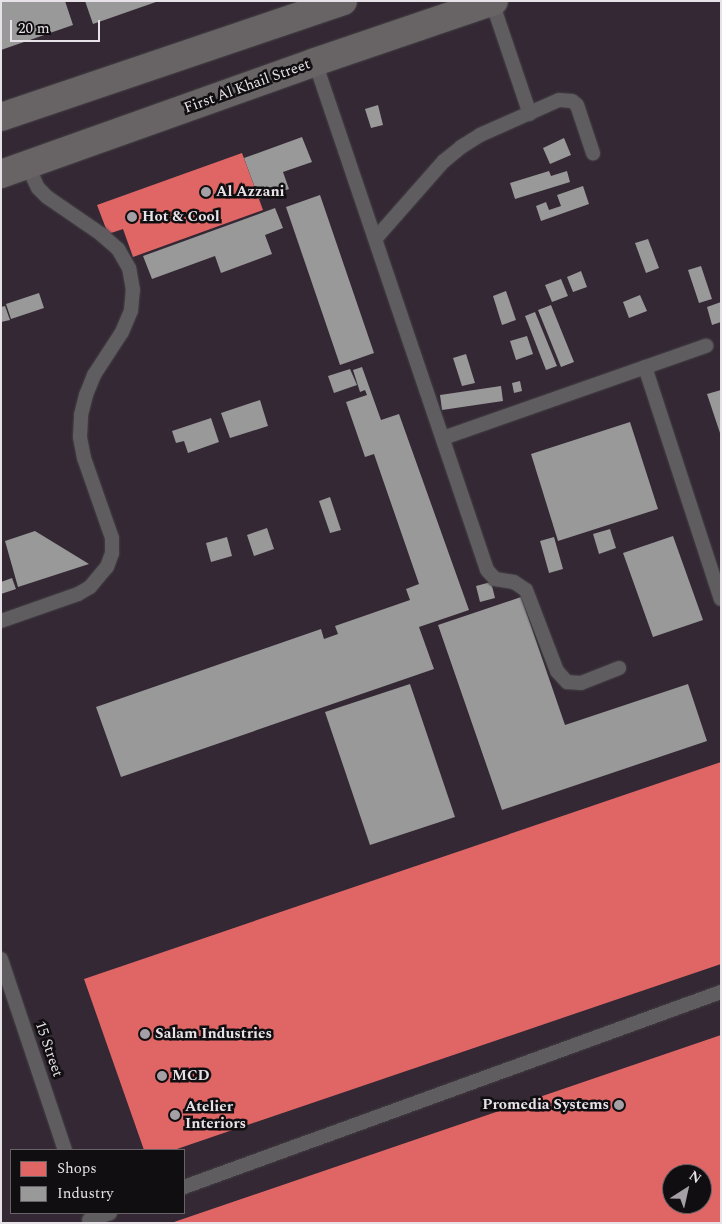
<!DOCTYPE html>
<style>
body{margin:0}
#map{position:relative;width:722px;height:1224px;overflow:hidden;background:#29252a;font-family:Spectral,serif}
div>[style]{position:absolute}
.built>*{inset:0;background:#332834}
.shops>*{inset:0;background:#e06666}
.industry>*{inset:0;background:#999}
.roads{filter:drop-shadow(0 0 1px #454145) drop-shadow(0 0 1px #454145)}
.lane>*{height:14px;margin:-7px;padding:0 7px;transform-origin:7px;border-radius:7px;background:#605d61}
.secondary>*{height:28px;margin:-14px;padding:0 14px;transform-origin:14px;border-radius:14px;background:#686364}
.dots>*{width:14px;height:14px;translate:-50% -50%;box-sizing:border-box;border:2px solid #110e11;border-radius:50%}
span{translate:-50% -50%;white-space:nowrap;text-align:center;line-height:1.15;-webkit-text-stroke:5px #110e11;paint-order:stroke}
.street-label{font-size:15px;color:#e7e2e7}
.poi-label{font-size:15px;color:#e7e2e7;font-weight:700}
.left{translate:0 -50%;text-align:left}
.right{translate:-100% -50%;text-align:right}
.frame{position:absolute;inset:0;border:2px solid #e7e2e7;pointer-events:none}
.legend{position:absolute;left:10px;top:1149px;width:175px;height:65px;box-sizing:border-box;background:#110e11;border:1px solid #676367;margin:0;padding:6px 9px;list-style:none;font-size:15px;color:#e7e2e7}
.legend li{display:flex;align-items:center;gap:10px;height:25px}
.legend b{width:25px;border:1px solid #676367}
.north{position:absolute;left:662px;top:1164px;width:50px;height:50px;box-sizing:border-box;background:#110e11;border:1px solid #676367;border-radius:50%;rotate:35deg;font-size:14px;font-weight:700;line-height:20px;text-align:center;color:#e7e2e7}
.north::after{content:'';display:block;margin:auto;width:18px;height:22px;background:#a4a0a5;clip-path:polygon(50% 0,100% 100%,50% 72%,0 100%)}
.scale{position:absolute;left:10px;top:20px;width:90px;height:22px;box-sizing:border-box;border:2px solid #e7e2e7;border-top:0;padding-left:6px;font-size:15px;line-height:18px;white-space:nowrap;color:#e7e2e7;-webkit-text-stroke:4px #110e11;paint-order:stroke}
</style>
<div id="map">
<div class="built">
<div style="clip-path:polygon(evenodd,1px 1px,721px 1px,721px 1223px,1px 1223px,1px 1px,11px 1150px,184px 1150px,184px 1213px,11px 1213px,11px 1150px,1px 1px,672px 1174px,702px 1174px,702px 1204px,672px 1204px,672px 1174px)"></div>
</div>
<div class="shops">
<div style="clip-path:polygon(242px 153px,263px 210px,133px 257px,123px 229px,108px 234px,97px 205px)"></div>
<div style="clip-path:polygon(721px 762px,721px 964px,174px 1150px,144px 1150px,84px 979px)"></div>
<div style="clip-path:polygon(evenodd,721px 1035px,721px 1223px,174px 1223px,174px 1222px,721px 1035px,672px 1174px,702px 1174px,702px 1204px,672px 1204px,672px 1174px)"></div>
</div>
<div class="industry">
<div style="clip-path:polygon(1px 1px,65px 1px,73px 25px,1px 50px)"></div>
<div style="clip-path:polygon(85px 1px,156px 1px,156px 2px,93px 24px)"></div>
<div style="clip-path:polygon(378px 105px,383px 125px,371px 128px,365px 109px)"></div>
<div style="clip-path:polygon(302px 137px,312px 162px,283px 172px,289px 189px,259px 199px,244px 158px)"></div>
<div style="clip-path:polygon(564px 138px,571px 155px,550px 164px,543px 148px)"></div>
<div style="clip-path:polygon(549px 171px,551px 176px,567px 171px,570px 182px,515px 199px,510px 183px)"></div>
<div style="clip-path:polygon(583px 186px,589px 204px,541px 221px,536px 206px,546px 202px,549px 210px,561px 206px,557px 195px)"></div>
<div style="clip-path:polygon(320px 195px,374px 353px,340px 365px,286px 207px)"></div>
<div style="clip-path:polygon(275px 208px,283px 228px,265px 235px,272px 254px,221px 273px,215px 256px,152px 279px,143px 256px)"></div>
<div style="clip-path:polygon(648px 239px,659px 268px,646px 273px,635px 243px)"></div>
<div style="clip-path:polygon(701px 266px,712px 299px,699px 303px,688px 270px)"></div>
<div style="clip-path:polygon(581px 271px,587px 287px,573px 292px,567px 277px)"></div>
<div style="clip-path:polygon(561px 279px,568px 296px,552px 302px,545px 285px)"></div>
<div style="clip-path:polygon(506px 291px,516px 320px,502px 325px,493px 296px)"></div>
<div style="clip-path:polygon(39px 293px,44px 308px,11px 319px,6px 304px)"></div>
<div style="clip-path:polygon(640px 295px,647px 311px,629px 318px,623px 302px)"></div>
<div style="clip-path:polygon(721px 302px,721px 322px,712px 325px,707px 307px)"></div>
<div style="clip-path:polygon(551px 305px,574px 362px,561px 367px,538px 310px)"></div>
<div style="clip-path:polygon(5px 306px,10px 320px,1px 322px,1px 307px)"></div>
<div style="clip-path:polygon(535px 312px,557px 366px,546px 370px,525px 316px)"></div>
<div style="clip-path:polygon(527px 336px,533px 354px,516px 360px,510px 341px)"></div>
<div style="clip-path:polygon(466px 354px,475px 383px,462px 386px,453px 358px)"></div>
<div style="clip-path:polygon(362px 367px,381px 420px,399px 414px,469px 610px,419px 627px,434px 669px,121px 777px,96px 707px,321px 629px,324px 639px,338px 634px,335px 626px,410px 600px,406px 589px,419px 584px,374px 454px,365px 457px,346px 402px,367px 395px,365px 390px,360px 392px,353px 370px)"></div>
<div style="clip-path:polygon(350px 369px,357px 385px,334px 393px,328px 376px)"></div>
<div style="clip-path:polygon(520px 381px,522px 391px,514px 393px,512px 383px)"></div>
<div style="clip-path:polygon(501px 386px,503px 401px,442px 410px,440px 395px)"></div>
<div style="clip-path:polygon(721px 390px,721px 433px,720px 433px,707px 394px)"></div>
<div style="clip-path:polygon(260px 400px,268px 426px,230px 438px,221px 413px)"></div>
<div style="clip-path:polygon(211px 418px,219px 442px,188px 453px,184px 441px,176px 443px,172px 431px)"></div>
<div style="clip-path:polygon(630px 422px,658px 509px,558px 541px,531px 454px)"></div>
<div style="clip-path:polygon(330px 497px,341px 530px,330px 533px,319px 501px)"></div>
<div style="clip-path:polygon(267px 528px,274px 549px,254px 556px,247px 535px)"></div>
<div style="clip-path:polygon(610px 529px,616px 548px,599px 554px,593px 534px)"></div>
<div style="clip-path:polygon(35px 531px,89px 564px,18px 587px,5px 541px)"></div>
<div style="clip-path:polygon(673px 536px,703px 620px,653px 637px,623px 553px)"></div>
<div style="clip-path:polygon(227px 537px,232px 556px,211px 562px,206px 543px)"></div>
<div style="clip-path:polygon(554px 537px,563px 569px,549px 573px,540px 541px)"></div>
<div style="clip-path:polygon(12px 578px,16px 589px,1px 594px,1px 582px)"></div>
<div style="clip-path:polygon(491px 582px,495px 598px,480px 602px,476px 586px)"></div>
<div style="clip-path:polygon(521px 597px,565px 725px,688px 684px,707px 741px,502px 810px,438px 625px)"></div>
<div style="clip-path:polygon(410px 684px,455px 817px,370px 845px,325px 712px)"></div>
</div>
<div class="roads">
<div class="lane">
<div style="left:492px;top:2px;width:118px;rotate:71.3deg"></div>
<div style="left:315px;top:62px;width:536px;rotate:71.29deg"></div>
<div style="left:487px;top:570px;width:12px;rotate:48deg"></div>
<div style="left:495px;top:579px;width:19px;rotate:9deg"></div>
<div style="left:514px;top:582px;width:14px;rotate:34deg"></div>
<div style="left:526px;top:590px;width:87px;rotate:69.1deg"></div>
<div style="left:557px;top:671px;width:15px;rotate:48deg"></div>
<div style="left:567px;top:682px;width:14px;rotate:4deg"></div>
<div style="left:581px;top:683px;width:41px;rotate:-21.5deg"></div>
<div style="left:376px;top:238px;width:103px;rotate:-48.6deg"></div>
<div style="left:444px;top:161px;width:22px;rotate:-39deg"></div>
<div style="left:461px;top:147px;width:22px;rotate:-32deg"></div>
<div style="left:480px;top:135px;width:86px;rotate:-23.9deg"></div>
<div style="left:559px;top:100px;width:13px;rotate:4deg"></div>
<div style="left:572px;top:101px;width:6px;rotate:39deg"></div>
<div style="left:577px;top:105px;width:51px;rotate:71.6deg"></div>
<div style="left:645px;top:367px;width:244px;rotate:71.9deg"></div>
<div style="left:443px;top:438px;width:279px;rotate:-19.3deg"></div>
<div style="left:1px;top:621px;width:82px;rotate:-19.3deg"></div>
<div style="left:78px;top:594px;width:14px;rotate:-30deg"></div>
<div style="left:90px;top:587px;width:26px;rotate:-50deg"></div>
<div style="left:107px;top:567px;width:15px;rotate:-70deg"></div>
<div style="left:112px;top:553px;width:15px;rotate:-90deg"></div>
<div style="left:112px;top:538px;width:85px;rotate:-109.3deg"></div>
<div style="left:84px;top:458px;width:21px;rotate:-101deg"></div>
<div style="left:80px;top:437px;width:22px;rotate:-87deg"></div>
<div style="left:81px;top:415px;width:21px;rotate:-76deg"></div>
<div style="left:86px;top:395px;width:22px;rotate:-68deg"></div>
<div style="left:94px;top:375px;width:51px;rotate:-56.9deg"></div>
<div style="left:122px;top:332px;width:23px;rotate:-67deg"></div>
<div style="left:131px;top:311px;width:21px;rotate:-85deg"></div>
<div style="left:133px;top:290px;width:22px;rotate:-100deg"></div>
<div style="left:129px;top:268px;width:22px;rotate:-120deg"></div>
<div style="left:118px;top:249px;width:23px;rotate:-139deg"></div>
<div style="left:101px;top:234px;width:65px;rotate:-145.6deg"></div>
<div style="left:47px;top:197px;width:13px;rotate:-135deg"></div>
<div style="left:38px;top:188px;width:26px;rotate:-115deg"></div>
<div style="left:1px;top:959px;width:201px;rotate:71.5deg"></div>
<div style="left:184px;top:1187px;width:571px;rotate:-19.96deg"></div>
<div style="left:89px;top:1220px;width:22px;rotate:-18deg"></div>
</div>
<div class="secondary">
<div style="left:1px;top:117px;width:361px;rotate:-18.7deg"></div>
<div style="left:1px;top:174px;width:333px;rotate:-19.6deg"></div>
<div style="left:315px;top:62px;width:189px;rotate:-18.8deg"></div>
</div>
</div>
<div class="dots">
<div style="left:206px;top:192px;background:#a4a0a5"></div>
<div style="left:132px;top:217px;background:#a4a0a5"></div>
<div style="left:145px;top:1034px;background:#a4a0a5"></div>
<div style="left:162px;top:1076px;background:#a4a0a5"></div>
<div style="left:619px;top:1105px;background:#a4a0a5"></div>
<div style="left:175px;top:1115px;background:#a4a0a5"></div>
</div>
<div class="street-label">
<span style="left:247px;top:86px;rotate:-20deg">First Al Khail Street</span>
<span style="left:49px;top:1049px;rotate:71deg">15 Street</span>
</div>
<div class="poi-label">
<span class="left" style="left:216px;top:192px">Al Azzani</span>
<span class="left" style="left:142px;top:217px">Hot &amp; Cool</span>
<span class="left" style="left:155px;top:1034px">Salam Industries</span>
<span class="left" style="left:172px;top:1076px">MCD</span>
<span class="right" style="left:609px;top:1105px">Promedia Systems</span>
<span class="left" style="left:185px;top:1115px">Atelier<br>Interiors</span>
</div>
<div class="frame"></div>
<ul class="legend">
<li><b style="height:14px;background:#e06666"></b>Shops</li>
<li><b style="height:14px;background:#999"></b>Industry</li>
</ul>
<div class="north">N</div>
<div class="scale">20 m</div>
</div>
